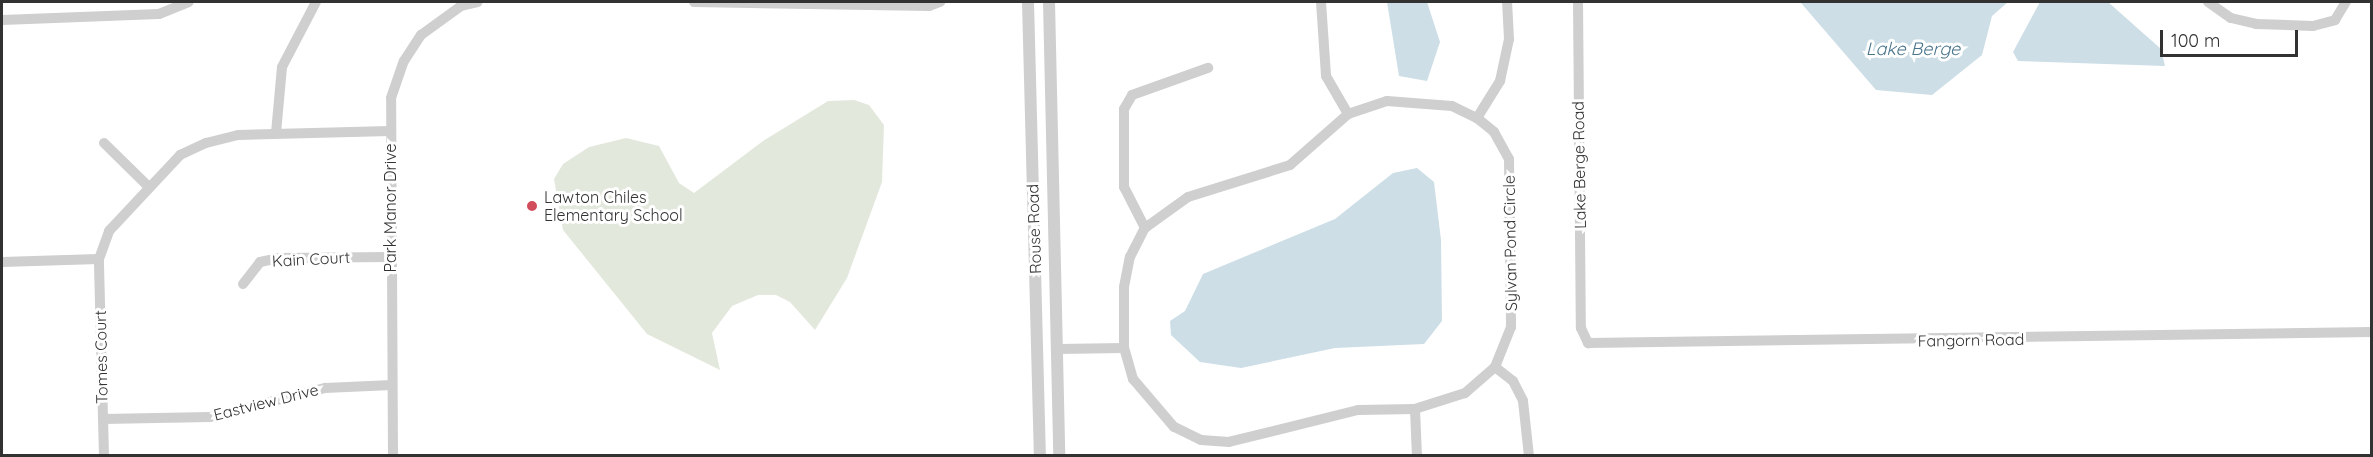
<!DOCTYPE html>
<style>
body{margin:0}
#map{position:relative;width:2373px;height:457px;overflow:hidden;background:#fff;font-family:Quicksand,sans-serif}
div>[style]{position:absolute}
.green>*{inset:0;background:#e3e8dd}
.water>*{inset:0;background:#cddee6}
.minor>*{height:10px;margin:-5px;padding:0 5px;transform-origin:5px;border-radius:5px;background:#cfcfcf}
.tertiary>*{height:12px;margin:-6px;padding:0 6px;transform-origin:6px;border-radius:6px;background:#cfcfcf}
.dots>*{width:16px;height:16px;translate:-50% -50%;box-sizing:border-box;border:3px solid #fff;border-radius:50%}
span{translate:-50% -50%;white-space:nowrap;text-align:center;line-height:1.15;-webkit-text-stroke:6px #fff;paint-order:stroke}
.street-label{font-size:16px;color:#323232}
.poi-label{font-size:16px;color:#323232}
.left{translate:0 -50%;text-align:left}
.water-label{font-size:18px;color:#49758c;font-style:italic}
.frame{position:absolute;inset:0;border:3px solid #323232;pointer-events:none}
.scale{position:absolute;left:2160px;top:30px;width:138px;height:27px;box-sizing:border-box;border:3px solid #323232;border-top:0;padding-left:8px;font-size:18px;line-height:21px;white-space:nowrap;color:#323232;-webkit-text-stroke:4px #fff;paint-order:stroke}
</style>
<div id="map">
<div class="green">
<div style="clip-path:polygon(854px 100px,869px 105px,884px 125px,882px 182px,847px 278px,815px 330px,790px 302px,776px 295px,758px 295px,732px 306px,712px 333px,720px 370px,647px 334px,563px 230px,554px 179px,563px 164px,589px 147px,626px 138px,659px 146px,679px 183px,694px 193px,763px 141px,828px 101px)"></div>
</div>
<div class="water">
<div style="clip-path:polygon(1387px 2px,1427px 2px,1440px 42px,1427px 81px,1399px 76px)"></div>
<div style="clip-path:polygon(2008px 2px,1992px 16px,1982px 55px,1932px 95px,1876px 90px,1801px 3px)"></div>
<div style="clip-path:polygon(2040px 2px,2108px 2px,2161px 49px,2165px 66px,2018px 61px,2013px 52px)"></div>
<div style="clip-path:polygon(1417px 168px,1434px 182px,1441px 240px,1442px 321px,1424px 344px,1335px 348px,1241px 368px,1200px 362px,1171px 335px,1170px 321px,1185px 311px,1203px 274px,1335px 219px,1393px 173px)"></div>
</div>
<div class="minor">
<div style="left:694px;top:2px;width:235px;rotate:1deg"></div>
<div style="left:929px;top:6px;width:12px;rotate:-20deg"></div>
<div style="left:1321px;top:2px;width:74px;rotate:86.1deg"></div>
<div style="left:1326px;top:76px;width:44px;rotate:59.9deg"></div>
<div style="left:1578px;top:2px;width:326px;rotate:89.5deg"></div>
<div style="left:1581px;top:328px;width:17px;rotate:65deg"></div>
<div style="left:1588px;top:343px;width:784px;rotate:-0.8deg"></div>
<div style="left:2208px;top:2px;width:28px;rotate:35deg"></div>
<div style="left:2231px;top:18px;width:26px;rotate:13deg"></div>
<div style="left:2256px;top:24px;width:57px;rotate:2deg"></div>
<div style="left:2313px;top:26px;width:23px;rotate:-15deg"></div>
<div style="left:2335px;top:20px;width:21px;rotate:-59deg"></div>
<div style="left:2px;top:20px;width:157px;rotate:-2.2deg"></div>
<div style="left:159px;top:14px;width:32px;rotate:-22deg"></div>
<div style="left:1387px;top:101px;width:65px;rotate:4.4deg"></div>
<div style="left:1452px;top:106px;width:28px;rotate:26deg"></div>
<div style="left:1477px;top:118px;width:22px;rotate:39deg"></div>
<div style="left:1494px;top:132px;width:31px;rotate:61deg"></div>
<div style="left:1509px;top:159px;width:168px;rotate:89.3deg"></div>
<div style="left:1511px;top:327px;width:43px;rotate:111.8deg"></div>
<div style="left:1495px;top:367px;width:40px;rotate:139deg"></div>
<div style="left:1465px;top:393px;width:52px;rotate:162.3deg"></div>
<div style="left:1415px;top:409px;width:57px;rotate:179deg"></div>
<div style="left:1358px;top:410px;width:133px;rotate:166.1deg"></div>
<div style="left:1229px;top:442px;width:28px;rotate:-176deg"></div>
<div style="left:1201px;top:440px;width:30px;rotate:-154deg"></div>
<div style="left:1174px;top:427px;width:63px;rotate:-130.5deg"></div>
<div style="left:1133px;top:379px;width:32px;rotate:-106deg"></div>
<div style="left:1124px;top:348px;width:61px;rotate:-90deg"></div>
<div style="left:1124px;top:287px;width:31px;rotate:-79deg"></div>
<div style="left:1130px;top:257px;width:33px;rotate:-63deg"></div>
<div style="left:1145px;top:228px;width:53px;rotate:-35.8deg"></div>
<div style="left:1188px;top:197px;width:107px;rotate:-17.4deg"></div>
<div style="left:1290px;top:165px;width:77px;rotate:-41.3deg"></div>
<div style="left:1348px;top:114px;width:41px;rotate:-18.4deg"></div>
<div style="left:1477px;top:118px;width:44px;rotate:-58.1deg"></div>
<div style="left:1500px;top:81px;width:43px;rotate:-77.9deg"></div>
<div style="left:1509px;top:39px;width:37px;rotate:-93deg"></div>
<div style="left:276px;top:133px;width:66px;rotate:-84.8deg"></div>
<div style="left:282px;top:67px;width:73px;rotate:-62.4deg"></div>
<div style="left:104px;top:143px;width:63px;rotate:44.4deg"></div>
<div style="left:1145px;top:228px;width:46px;rotate:-117.1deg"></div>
<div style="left:1124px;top:187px;width:78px;rotate:-90deg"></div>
<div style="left:1124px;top:109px;width:16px;rotate:-60deg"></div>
<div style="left:1132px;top:95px;width:81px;rotate:-19.6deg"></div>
<div style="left:2px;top:262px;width:97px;rotate:-1.8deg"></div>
<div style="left:243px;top:284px;width:28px;rotate:-52deg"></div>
<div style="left:260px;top:262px;width:19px;rotate:-12deg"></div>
<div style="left:279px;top:258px;width:111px;rotate:-0.5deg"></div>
<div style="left:1058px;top:349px;width:66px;rotate:-0.9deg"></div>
<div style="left:1495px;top:367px;width:23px;rotate:38deg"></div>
<div style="left:1513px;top:381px;width:22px;rotate:63deg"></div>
<div style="left:1523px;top:401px;width:55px;rotate:83.8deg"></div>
<div style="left:1415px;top:409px;width:47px;rotate:87.6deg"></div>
<div style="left:103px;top:419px;width:107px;rotate:-1.1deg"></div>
<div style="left:210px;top:417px;width:119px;rotate:-14.2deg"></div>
<div style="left:325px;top:388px;width:67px;rotate:-2.6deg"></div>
<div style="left:104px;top:456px;width:197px;rotate:-91.5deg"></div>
<div style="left:99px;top:259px;width:30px;rotate:-70deg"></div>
<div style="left:109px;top:231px;width:104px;rotate:-46.9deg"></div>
<div style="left:180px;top:155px;width:29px;rotate:-25deg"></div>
<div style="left:206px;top:143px;width:33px;rotate:-14deg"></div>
<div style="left:238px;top:135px;width:152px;rotate:-1.5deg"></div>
<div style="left:393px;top:456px;width:358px;rotate:-90.3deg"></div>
<div style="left:391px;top:98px;width:39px;rotate:-71deg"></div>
<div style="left:404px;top:61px;width:31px;rotate:-57deg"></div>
<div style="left:421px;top:35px;width:49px;rotate:-35.9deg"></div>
<div style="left:461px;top:6px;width:17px;rotate:-13deg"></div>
</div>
<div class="tertiary">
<div style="left:1028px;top:2px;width:454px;rotate:88.5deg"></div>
<div style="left:1049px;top:2px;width:454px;rotate:88.7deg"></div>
</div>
<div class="dots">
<div style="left:532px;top:206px;background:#d14d5c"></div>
</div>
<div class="street-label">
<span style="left:1579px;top:165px;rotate:-91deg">Lake Berge Road</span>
<span style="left:390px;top:208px;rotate:-90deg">Park Manor Drive</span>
<span style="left:1034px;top:229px;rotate:-92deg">Rouse Road</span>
<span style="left:1510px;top:243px;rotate:-91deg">Sylvan Pond Circle</span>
<span style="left:311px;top:259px;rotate:-3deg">Kain Court</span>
<span style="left:1971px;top:340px;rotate:-1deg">Fangorn Road</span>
<span style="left:101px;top:357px;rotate:-91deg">Tomes Court</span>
<span style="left:266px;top:402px;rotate:-14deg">Eastview Drive</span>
</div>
<div class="poi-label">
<span class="left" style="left:544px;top:206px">Lawton Chiles<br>Elementary School</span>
</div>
<div class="water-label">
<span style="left:1913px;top:49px">Lake Berge</span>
</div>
<div class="frame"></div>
<div class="scale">100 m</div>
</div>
